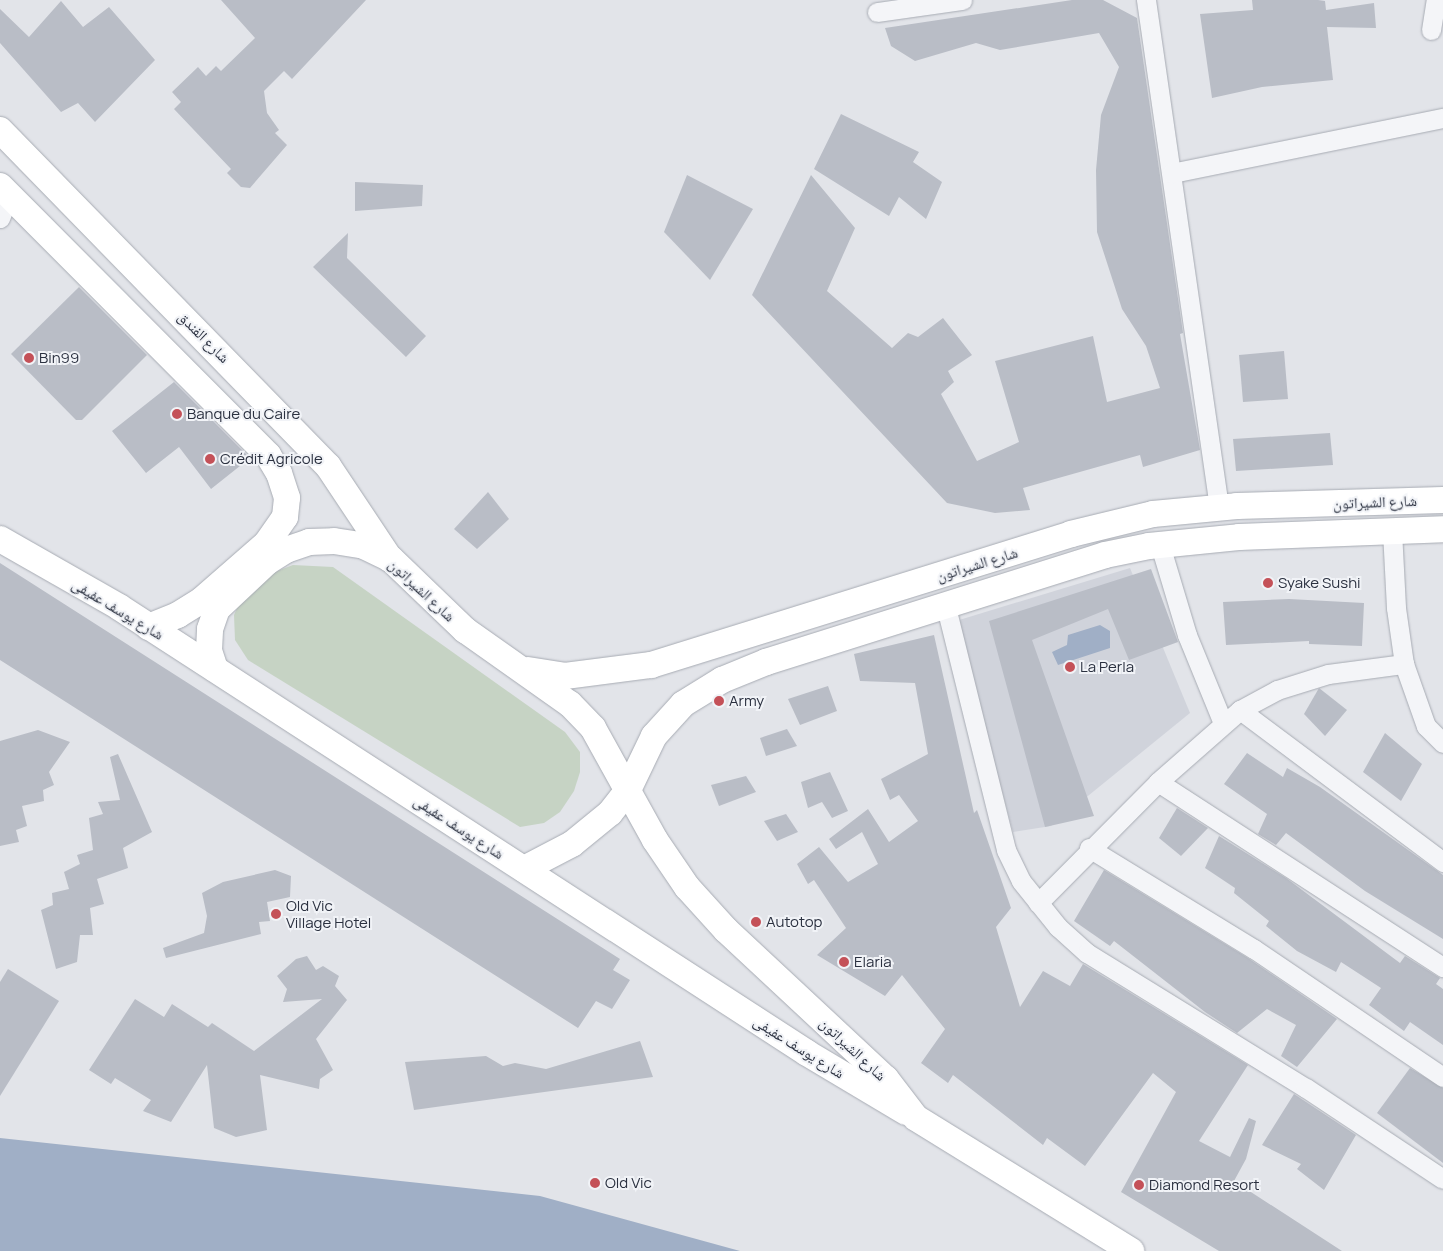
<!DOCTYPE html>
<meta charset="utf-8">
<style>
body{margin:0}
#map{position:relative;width:1443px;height:1251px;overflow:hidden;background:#e2e4e9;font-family:Manrope,"Noto Naskh Arabic",sans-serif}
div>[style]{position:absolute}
.built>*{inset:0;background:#d0d3db}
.green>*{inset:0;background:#c6d3c4}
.water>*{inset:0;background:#a0afc6}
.building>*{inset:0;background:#b9bdc6}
.roads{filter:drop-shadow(0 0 1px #a7abb3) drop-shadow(0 0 1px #a7abb3)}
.street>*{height:19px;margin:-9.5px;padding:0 9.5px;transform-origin:9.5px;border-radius:9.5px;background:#f4f5f8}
.secondary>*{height:26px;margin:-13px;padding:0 13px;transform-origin:13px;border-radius:13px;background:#fff}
.dots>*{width:14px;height:14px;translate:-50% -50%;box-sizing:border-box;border:2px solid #f1f3f7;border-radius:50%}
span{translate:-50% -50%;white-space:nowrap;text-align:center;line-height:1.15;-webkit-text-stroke:4px #f1f3f7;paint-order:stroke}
.street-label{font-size:15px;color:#2b3140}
.poi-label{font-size:15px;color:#2b3140}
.left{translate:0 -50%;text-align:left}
</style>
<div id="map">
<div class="built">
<div style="clip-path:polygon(1130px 568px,1190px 713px,1051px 826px,1013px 832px,956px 621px)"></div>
</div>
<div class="green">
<div style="clip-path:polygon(293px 565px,333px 567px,565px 732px,580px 752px,580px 772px,574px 791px,560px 812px,544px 823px,520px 827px,248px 660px,235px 640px,234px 615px,241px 599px,272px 573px)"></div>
</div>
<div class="water">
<div style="clip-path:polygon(1100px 625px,1110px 631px,1110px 648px,1058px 665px,1052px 652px,1067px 645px,1068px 635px)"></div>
<div style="clip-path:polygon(0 1138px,540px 1196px,740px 1251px,0 1251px)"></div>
</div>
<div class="building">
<div style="clip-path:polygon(221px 0,366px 0,292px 79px,284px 71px,264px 91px,267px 113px,279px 130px,275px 133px,287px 145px,250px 188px,241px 187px,227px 173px,231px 169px,174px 109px,181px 102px,172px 92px,198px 67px,206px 76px,216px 66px,221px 71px,255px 38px)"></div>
<div style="clip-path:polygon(1072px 0,1103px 0,1137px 18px,1183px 333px,1180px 334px,1200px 450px,1143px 467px,1140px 455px,1023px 488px,1030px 510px,995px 513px,947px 503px,752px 295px,811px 175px,855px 228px,827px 291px,892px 348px,908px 333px,918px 337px,943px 318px,972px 355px,948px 371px,954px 382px,941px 394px,977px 461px,1019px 442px,995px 361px,1093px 336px,1107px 402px,1160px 388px,1146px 346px,1122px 309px,1097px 232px,1096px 170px,1101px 115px,1119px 67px,1099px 33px,1000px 50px,976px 43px,915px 61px,891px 46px,885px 28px)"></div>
<div style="clip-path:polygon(1252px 0,1318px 0,1325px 1px,1326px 10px,1374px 3px,1376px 28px,1327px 27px,1333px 80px,1262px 87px,1212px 98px,1200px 14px,1253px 10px)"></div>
<div style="clip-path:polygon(61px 1px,83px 27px,109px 7px,155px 60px,95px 122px,78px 103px,61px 112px,0 43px,0 9px,29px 37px)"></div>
<div style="clip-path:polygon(841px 114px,919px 152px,913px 162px,942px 182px,926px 219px,899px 197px,889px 216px,814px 169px)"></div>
<div style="clip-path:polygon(687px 175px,753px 209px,710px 280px,664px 232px)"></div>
<div style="clip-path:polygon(355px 182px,423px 185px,422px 206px,355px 211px)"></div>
<div style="clip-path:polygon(348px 233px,347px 258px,426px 336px,406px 357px,313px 267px)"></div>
<div style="clip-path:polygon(79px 287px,147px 355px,82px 420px,76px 420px,11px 354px)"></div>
<div style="clip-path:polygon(1284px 351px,1288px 399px,1243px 402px,1239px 355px)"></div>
<div style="clip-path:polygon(174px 382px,250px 458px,211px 489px,179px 447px,146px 473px,112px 431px)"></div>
<div style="clip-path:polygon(1330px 433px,1333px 465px,1236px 471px,1233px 439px)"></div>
<div style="clip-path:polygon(488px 492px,509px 519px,477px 549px,454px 529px)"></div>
<div style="clip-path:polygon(0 563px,620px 959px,613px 970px,630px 980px,612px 1009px,596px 1001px,578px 1028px,0 660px)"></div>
<div style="clip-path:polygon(1151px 569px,1178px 642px,1129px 660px,1108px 609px,1032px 640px,1094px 816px,1045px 827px,989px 621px)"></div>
<div style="clip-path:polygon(1289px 599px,1364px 603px,1362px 646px,1309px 644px,1309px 641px,1226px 645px,1223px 602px)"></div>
<div style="clip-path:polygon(934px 635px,974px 813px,977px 810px,1011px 908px,996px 927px,1020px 1007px,1043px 971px,1070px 986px,1083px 964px,1248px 1065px,1199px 1141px,1230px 1157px,1249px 1118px,1256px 1121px,1246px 1159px,1234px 1181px,1342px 1251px,1219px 1251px,1121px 1192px,1176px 1092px,1153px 1073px,1085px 1166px,1047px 1138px,1043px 1145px,953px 1075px,948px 1083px,921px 1063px,945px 1029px,902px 975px,885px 996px,817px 955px,846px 928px,814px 880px,808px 884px,797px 864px,819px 847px,848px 882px,878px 864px,862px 832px,836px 849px,829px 839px,868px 809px,889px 842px,918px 821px,899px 795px,890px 800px,881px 779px,928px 754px,915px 683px,860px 681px,854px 654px)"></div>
<div style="clip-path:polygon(828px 686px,837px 711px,800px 725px,788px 699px)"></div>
<div style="clip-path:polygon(1319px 688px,1347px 710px,1325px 736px,1304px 714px)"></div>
<div style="clip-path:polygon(787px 729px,797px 746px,766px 756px,760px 738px)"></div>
<div style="clip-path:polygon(38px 730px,70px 742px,49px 772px,54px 785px,43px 790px,44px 801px,22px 806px,27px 826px,16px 830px,19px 842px,0 846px,0 741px)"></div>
<div style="clip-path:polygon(1385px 733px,1422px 764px,1401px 801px,1363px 772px)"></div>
<div style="clip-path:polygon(1247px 753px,1283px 777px,1287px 768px,1320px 787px,1443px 875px,1443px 939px,1365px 891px,1286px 833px,1276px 845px,1258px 834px,1267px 814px,1224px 784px)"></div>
<div style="clip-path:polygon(118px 754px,152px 832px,123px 848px,128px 868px,97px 879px,104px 904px,90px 908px,93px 935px,80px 935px,77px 962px,56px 969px,41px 910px,53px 905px,52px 893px,69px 889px,64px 872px,80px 864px,77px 855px,93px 850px,89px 818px,103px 814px,98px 802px,120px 800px,110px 757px)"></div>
<div style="clip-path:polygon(830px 772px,848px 811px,832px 818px,822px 802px,808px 808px,801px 782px)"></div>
<div style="clip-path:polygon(746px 776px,756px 792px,719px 806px,711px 785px)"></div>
<div style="clip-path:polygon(1177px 808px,1208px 828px,1181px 856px,1159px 838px)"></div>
<div style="clip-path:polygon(786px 814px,798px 832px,777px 841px,764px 821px)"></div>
<div style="clip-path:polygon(1219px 836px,1286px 878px,1400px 963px,1405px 956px,1440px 978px,1436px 984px,1443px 989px,1443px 1045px,1410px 1022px,1404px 1031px,1369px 1005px,1381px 988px,1341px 962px,1336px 972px,1297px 951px,1266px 926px,1269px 921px,1234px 893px,1235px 888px,1205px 868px)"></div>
<div style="clip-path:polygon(275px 870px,291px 876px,290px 897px,267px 902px,270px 921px,259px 922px,261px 934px,166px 958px,163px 948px,204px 933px,207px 916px,202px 893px,223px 882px)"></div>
<div style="clip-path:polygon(1104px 870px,1248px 958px,1337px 1019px,1297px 1067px,1281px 1056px,1296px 1025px,1267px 1009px,1237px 1033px,1205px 1012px,1114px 941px,1110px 946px,1074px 921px)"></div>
<div style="clip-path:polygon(307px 956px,316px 970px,323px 966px,339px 976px,335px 986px,347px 1000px,316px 1039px,333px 1070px,320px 1079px,319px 1089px,260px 1075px,267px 1130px,236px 1137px,214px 1128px,207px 1065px,171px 1122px,143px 1111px,151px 1100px,115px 1078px,111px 1084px,89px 1070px,135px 999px,164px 1017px,172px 1004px,208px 1027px,212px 1023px,254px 1051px,322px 999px,283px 1002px,287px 989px,277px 976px,296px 959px)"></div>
<div style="clip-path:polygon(8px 969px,59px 1001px,0 1096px,0 982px)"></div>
<div style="clip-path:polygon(640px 1041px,653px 1077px,414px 1110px,405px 1062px,486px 1056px,503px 1066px,515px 1063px,546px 1069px)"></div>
<div style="clip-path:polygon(1410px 1068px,1443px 1088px,1443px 1163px,1377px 1113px)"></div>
<div style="clip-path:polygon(1294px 1094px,1356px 1135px,1324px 1190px,1297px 1169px,1301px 1164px,1262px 1145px)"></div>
</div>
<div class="roads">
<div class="street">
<div style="left:1146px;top:0;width:512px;rotate:81.81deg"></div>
<div style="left:877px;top:12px;width:86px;rotate:-8deg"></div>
<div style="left:1431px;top:30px;width:30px;rotate:-81deg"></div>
<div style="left:1172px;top:173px;width:277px;rotate:-11.5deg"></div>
<div style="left:0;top:218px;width:25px;rotate:-69deg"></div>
<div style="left:1392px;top:531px;width:77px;rotate:87deg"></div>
<div style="left:1396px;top:608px;width:57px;rotate:81.9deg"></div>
<div style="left:1404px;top:664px;width:66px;rotate:70.5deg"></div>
<div style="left:1426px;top:726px;width:24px;rotate:45deg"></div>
<div style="left:1160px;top:545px;width:94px;rotate:73.3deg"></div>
<div style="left:1187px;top:635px;width:95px;rotate:67.8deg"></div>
<div style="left:946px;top:607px;width:250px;rotate:76.1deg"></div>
<div style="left:1006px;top:850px;width:34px;rotate:64deg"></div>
<div style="left:1021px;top:881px;width:59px;rotate:51.2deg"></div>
<div style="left:1058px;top:927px;width:39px;rotate:42deg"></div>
<div style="left:1087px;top:953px;width:257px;rotate:31.7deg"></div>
<div style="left:1306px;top:1088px;width:164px;rotate:33.6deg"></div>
<div style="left:1240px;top:710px;width:254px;rotate:36.8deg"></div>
<div style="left:1158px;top:782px;width:340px;rotate:33deg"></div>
<div style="left:1089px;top:848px;width:193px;rotate:31.5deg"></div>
<div style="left:1254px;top:949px;width:228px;rotate:34.1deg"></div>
<div style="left:1038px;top:903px;width:170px;rotate:-45.2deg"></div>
<div style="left:1158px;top:782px;width:109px;rotate:-41.3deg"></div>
<div style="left:1240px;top:710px;width:42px;rotate:-28.4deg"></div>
<div style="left:1277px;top:690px;width:53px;rotate:-17.4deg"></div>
<div style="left:1328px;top:674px;width:77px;rotate:-7.5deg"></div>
</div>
<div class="secondary">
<div style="left:0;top:130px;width:470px;rotate:45.7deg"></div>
<div style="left:328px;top:466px;width:112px;rotate:56.3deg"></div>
<div style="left:0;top:186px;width:380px;rotate:45.1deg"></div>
<div style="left:268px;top:455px;width:21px;rotate:59deg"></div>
<div style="left:279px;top:473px;width:26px;rotate:72deg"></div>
<div style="left:287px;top:498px;width:19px;rotate:96deg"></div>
<div style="left:285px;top:517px;width:32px;rotate:125deg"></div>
<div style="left:267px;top:543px;width:86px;rotate:138.8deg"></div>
<div style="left:202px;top:600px;width:28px;rotate:148deg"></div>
<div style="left:178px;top:615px;width:32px;rotate:158deg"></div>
<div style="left:0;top:539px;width:137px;rotate:29.7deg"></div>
<div style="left:119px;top:607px;width:820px;rotate:32.95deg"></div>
<div style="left:807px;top:1053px;width:115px;rotate:30.8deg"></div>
<div style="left:215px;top:669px;width:20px;rotate:-108deg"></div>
<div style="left:209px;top:650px;width:21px;rotate:-87deg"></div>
<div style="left:210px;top:629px;width:21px;rotate:-71deg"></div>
<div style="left:217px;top:609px;width:69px;rotate:-43.2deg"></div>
<div style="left:267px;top:562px;width:22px;rotate:-32deg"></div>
<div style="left:286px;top:550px;width:24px;rotate:-19deg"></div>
<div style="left:309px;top:542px;width:25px;rotate:-2deg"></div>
<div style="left:334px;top:541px;width:30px;rotate:9deg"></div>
<div style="left:364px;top:546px;width:30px;rotate:26deg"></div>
<div style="left:391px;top:559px;width:103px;rotate:43.8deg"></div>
<div style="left:465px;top:630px;width:128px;rotate:35.2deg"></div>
<div style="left:570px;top:704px;width:33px;rotate:46deg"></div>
<div style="left:593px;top:728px;width:128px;rotate:61deg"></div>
<div style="left:655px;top:840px;width:57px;rotate:55.8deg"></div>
<div style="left:687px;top:887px;width:58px;rotate:47.8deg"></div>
<div style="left:726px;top:930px;width:219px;rotate:43deg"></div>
<div style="left:886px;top:1079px;width:49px;rotate:52.4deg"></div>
<div style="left:916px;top:1118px;width:253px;rotate:31.7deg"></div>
<div style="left:528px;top:670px;width:37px;rotate:9deg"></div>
<div style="left:565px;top:676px;width:87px;rotate:-7.3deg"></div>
<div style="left:651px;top:665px;width:440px;rotate:-17.3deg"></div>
<div style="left:1071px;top:534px;width:84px;rotate:-13.7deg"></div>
<div style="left:1153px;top:514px;width:84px;rotate:-5.4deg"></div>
<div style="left:1237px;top:506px;width:206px;rotate:-1.7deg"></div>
<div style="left:524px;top:869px;width:54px;rotate:-27.5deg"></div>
<div style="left:572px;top:844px;width:49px;rotate:-39.2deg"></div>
<div style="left:610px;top:813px;width:29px;rotate:-52deg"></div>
<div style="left:628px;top:790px;width:60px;rotate:-64.3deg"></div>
<div style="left:654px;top:736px;width:43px;rotate:-47.8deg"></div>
<div style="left:683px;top:704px;width:46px;rotate:-31.6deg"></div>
<div style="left:722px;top:680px;width:48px;rotate:-22.2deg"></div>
<div style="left:766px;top:662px;width:355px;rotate:-17.5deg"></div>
<div style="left:1105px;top:555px;width:45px;rotate:-11.6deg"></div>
<div style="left:1149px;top:546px;width:90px;rotate:-5.7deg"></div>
<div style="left:1239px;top:537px;width:204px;rotate:-2.2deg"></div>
</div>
</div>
<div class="dots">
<div style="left:29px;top:358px;background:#c45158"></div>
<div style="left:177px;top:414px;background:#c45158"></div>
<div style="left:210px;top:459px;background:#c45158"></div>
<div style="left:1268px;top:583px;background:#c45158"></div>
<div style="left:1070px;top:667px;background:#c45158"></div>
<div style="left:719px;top:701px;background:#c45158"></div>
<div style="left:276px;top:914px;background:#c45158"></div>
<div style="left:756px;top:922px;background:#c45158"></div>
<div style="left:844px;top:962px;background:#c45158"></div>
<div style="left:595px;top:1183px;background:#c45158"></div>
<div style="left:1139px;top:1185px;background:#c45158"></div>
</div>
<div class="street-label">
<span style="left:204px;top:337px;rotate:45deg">شارع الفندق</span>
<span style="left:1375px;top:502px;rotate:-2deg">شارع الشيراتون</span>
<span style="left:977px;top:564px;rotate:-17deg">شارع الشيراتون</span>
<span style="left:422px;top:590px;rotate:43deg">شارع الشيراتون</span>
<span style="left:118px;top:609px;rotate:31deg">شارع يوسف عفيفى</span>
<span style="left:459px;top:827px;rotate:33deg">شارع يوسف عفيفى</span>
<span style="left:799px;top:1047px;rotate:32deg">شارع يوسف عفيفى</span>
<span style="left:853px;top:1049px;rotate:43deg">شارع الشيراتون</span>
</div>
<div class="poi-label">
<span class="left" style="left:39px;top:358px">Bin99</span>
<span class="left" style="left:187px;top:414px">Banque du Caire</span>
<span class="left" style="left:220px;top:459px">Crédit Agricole</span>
<span class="left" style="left:1278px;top:583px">Syake Sushi</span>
<span class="left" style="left:1080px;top:667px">La Perla</span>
<span class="left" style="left:729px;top:701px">Army</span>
<span class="left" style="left:286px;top:914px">Old Vic<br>Village Hotel</span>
<span class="left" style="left:766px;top:922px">Autotop</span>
<span class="left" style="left:854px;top:962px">Elaria</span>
<span class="left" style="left:605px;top:1183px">Old Vic</span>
<span class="left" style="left:1149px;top:1185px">Diamond Resort</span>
</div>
</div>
